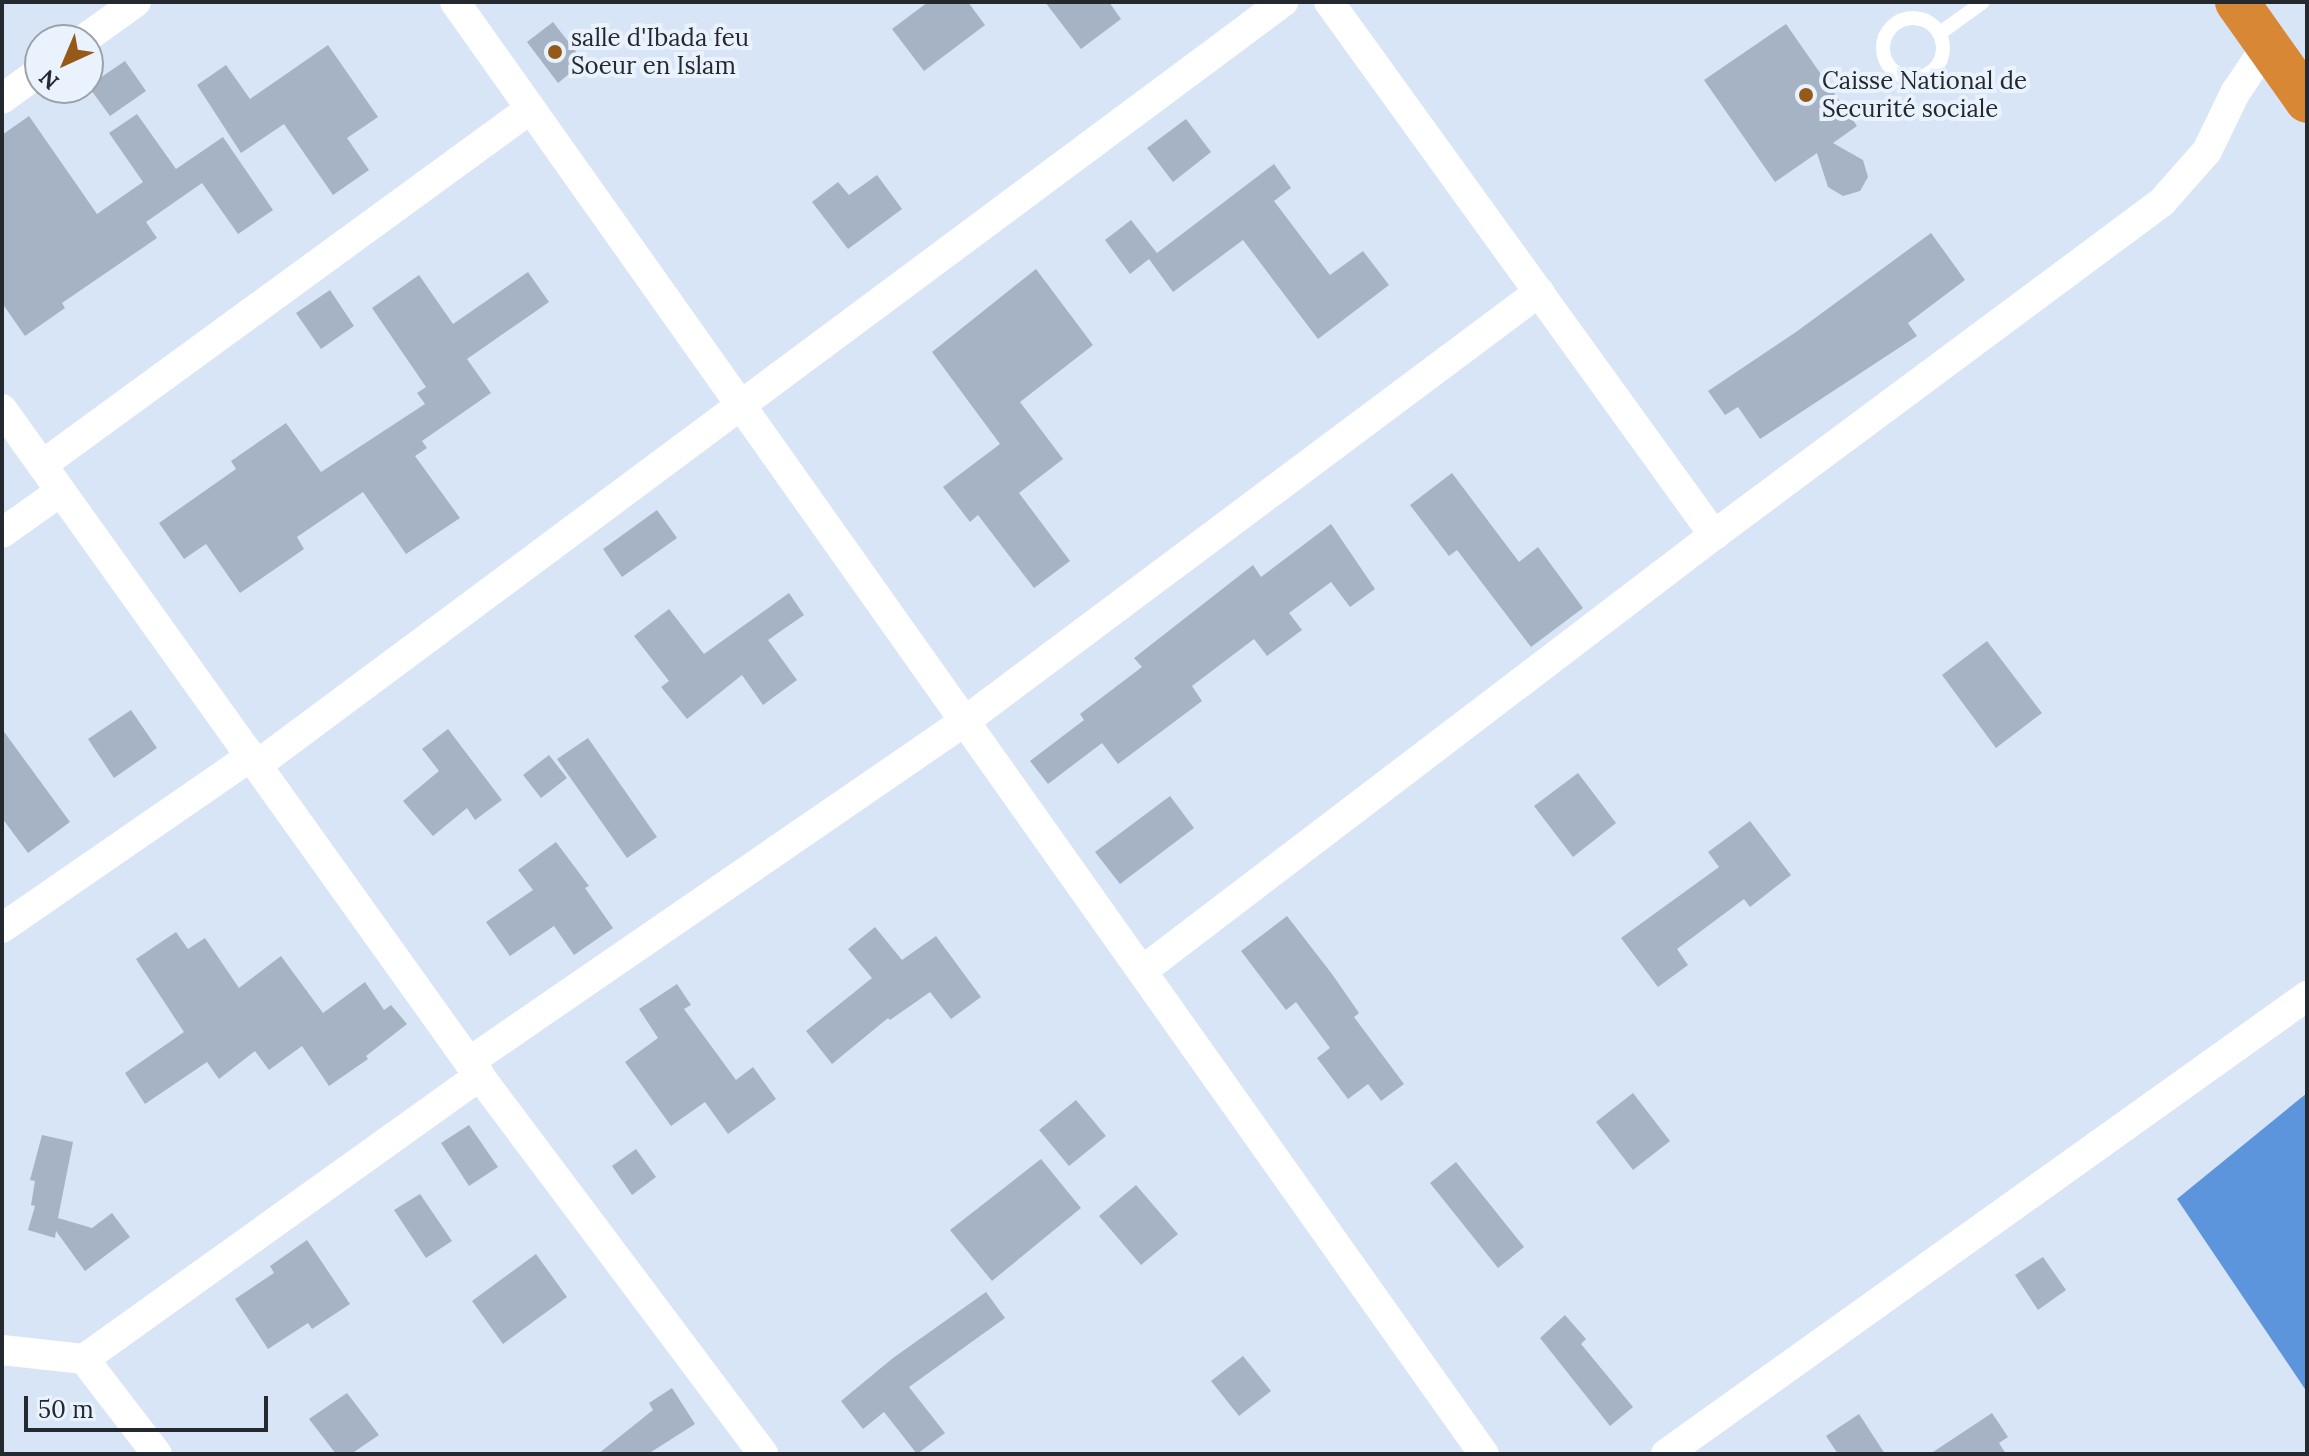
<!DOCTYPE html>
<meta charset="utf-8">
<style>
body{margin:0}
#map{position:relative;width:2309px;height:1456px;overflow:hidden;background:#d8e5f7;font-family:Lora,serif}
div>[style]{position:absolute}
.water>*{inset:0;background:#5c95dc}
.building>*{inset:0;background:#a6b3c4}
.lane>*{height:14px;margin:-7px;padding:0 7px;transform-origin:7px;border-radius:7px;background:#fff}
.lane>.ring{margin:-7px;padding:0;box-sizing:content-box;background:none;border:14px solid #fff;border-radius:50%}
.street>*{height:30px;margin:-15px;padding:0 15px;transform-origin:15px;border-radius:15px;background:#fff}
.highway>*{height:44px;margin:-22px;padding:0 22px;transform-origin:22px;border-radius:22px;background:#d88835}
.dots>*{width:22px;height:22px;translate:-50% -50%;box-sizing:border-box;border:4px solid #eaf2fd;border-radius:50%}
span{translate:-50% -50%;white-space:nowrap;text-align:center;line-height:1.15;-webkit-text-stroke:8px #eaf2fd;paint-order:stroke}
.poi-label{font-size:24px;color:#24292f}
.left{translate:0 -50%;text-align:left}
.frame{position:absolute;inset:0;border:4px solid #24292f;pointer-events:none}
.north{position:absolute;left:24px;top:24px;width:80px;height:80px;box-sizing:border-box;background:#eaf2fd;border:2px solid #9ba2ab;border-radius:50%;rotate:224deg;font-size:22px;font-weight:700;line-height:32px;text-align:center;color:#24292f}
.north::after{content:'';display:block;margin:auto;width:28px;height:36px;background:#955a19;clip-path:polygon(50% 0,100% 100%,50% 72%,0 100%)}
.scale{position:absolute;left:24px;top:1396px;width:244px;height:36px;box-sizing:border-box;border:4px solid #24292f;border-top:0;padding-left:10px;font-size:24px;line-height:28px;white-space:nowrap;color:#24292f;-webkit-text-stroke:6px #eaf2fd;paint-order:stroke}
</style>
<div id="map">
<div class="water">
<div style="clip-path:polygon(2307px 1093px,2307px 1392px,2177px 1199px)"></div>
</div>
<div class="building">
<div style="clip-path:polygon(928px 2px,968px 2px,985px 25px,924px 71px,892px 29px)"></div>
<div style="clip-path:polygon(1045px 2px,1109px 2px,1121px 19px,1081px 49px)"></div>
<div style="clip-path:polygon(553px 22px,584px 62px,558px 83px,527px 42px)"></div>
<div style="clip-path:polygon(1786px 24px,1857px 126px,1833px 143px,1863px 160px,1868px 177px,1860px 191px,1843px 196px,1828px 187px,1817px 153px,1775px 182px,1704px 80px)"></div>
<div style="clip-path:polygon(328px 45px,378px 117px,347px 138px,369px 170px,333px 195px,284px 124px,241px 153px,197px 85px,226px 65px,250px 99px)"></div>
<div style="clip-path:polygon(125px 61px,146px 91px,110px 116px,88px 86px)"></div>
<div style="clip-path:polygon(137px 114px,176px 169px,223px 137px,273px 210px,238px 234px,202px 183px,146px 222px,157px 238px,62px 303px,65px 308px,25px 336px,2px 303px,2px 135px,29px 116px,97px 214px,143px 182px,109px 133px)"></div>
<div style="clip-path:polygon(1186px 119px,1211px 152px,1173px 182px,1147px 148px)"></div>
<div style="clip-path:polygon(1274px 164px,1291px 188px,1274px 201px,1330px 275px,1363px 251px,1389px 285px,1318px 339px,1243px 240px,1173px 292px,1149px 259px,1130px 274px,1105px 240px,1131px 220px,1157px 253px)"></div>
<div style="clip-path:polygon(877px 175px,902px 209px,848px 249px,812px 202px,838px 182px,849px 195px)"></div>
<div style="clip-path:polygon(1931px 233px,1965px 280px,1908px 323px,1917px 336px,1760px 439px,1738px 407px,1725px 415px,1708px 391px,1796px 332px)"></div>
<div style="clip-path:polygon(1036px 269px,1093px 345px,1020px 402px,1063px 459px,1019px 493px,1070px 561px,1034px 588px,978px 515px,970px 522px,943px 487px,1000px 444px,932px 352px)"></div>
<div style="clip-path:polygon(528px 272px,549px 302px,467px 359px,491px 393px,422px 441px,427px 448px,415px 456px,460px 518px,406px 554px,363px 492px,297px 537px,304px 549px,240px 593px,206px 544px,184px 559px,159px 523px,236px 469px,231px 461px,286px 423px,321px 472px,425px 404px,417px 393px,426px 387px,372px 308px,419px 275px,453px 324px)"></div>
<div style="clip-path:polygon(330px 290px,354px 326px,321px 349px,296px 313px)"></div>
<div style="clip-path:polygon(1452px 473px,1519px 562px,1538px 547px,1583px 608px,1531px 647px,1457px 550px,1449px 556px,1410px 505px)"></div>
<div style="clip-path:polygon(657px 510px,677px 538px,622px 577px,603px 549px)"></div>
<div style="clip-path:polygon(1331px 524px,1375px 589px,1350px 607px,1331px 582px,1289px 613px,1302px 630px,1267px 656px,1254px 639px,1192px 686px,1202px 701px,1118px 764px,1102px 743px,1048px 784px,1030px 761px,1084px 720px,1080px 714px,1142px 667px,1134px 658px,1253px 565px,1261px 577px)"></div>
<div style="clip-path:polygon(789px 593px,804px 615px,768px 640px,797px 680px,763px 705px,742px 675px,687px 719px,661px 687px,669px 681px,634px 636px,669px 609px,704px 654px)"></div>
<div style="clip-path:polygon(1987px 641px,2042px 713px,1996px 748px,1942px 675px)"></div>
<div style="clip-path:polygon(131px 710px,157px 748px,114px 778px,88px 739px)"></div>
<div style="clip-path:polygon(2px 729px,70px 822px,28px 853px,2px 818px)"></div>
<div style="clip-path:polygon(448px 729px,502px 800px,475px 820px,467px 808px,433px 836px,403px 801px,439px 771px,422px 749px)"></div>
<div style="clip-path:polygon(588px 738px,657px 837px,627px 858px,557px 759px)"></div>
<div style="clip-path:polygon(549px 755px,567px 778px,541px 798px,523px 775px)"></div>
<div style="clip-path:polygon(1578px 773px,1616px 823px,1573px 857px,1534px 806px)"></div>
<div style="clip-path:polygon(1170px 796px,1194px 828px,1120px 884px,1095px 852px)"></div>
<div style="clip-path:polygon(1750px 821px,1791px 875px,1750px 907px,1744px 899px,1677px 949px,1688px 965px,1658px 987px,1621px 938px,1719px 867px,1708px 852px)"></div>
<div style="clip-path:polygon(556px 842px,589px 886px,585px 888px,613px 928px,574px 955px,554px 926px,510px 956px,486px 922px,533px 890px,518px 870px)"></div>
<div style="clip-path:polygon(1287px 916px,1332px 974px,1359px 1013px,1354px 1017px,1404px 1084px,1381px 1101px,1368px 1084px,1348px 1099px,1317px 1058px,1330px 1048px,1296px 1002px,1286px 1010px,1241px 951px)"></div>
<div style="clip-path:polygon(875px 927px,902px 960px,936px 936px,981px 997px,951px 1019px,930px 992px,890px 1020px,888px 1018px,832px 1064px,806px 1031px,872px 978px,848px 949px)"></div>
<div style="clip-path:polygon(176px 932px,188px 949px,205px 938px,239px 988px,281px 956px,323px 1013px,365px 982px,384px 1010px,391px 1005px,407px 1024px,366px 1056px,368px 1059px,329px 1086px,302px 1046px,269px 1070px,255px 1051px,219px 1079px,207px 1062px,145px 1104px,125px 1073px,184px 1032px,136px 959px)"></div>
<div style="clip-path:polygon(677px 984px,691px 1005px,684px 1009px,736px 1080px,753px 1067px,776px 1099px,728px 1134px,705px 1102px,671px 1126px,625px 1062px,658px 1038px,639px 1009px)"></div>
<div style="clip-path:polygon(1633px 1093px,1670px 1141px,1633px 1170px,1596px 1122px)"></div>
<div style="clip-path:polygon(1076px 1100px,1106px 1136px,1069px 1166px,1039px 1130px)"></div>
<div style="clip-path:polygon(469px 1125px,498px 1167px,469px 1186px,441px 1143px)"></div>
<div style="clip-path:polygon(42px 1135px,73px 1142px,58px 1218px,92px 1228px,112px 1213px,130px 1237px,85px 1271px,56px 1231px,55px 1238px,28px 1230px,35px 1206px,31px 1205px,35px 1181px,30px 1180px)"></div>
<div style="clip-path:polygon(636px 1149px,656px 1177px,632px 1195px,612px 1166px)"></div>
<div style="clip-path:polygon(1041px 1159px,1081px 1208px,992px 1281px,950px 1230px)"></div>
<div style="clip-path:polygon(1456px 1162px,1524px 1247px,1498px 1268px,1430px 1183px)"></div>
<div style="clip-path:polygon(1136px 1185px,1178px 1234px,1141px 1265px,1099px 1216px)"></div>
<div style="clip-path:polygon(420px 1194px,452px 1241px,426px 1258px,394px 1210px)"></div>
<div style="clip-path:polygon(307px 1240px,350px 1304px,312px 1329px,308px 1323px,268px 1349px,235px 1299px,274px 1273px,270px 1266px)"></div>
<div style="clip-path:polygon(536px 1254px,567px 1297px,503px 1344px,472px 1301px)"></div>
<div style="clip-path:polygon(2043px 1257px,2066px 1290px,2038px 1310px,2015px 1275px)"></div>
<div style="clip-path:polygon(986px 1292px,1005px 1318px,909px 1387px,945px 1433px,917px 1454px,884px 1412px,863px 1429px,841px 1401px,893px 1358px)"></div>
<div style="clip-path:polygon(1565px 1315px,1586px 1339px,1581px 1344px,1633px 1407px,1610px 1426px,1540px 1338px)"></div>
<div style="clip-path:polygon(1243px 1356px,1271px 1391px,1239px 1416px,1211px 1381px)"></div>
<div style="clip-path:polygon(672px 1388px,695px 1424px,648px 1454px,598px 1454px,653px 1410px,649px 1403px)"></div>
<div style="clip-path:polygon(347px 1393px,379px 1435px,351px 1454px,336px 1454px,309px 1419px)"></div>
<div style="clip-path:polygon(1992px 1413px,2008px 1437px,1999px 1443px,2006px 1454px,1930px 1454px)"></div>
<div style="clip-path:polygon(1859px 1414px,1885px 1454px,1838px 1454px,1826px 1436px)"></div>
</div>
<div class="lane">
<div class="ring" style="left:1883px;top:18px;width:46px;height:46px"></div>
<div style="left:1940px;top:33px;width:53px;rotate:-35.8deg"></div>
</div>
<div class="street">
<div style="left:455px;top:2px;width:1780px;rotate:54.68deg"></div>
<div style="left:1329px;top:2px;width:658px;rotate:54.16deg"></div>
<div style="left:83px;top:40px;width:65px;rotate:-35.6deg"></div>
<div style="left:2px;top:99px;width:47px;rotate:-36.4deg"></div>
<div style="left:2px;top:409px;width:803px;rotate:54.43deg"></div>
<div style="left:469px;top:1062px;width:490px;rotate:53.1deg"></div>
<div style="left:42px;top:465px;width:604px;rotate:-36.11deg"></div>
<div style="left:2px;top:533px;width:72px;rotate:-35.4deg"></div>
<div style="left:257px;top:765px;width:1279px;rotate:-36.64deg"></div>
<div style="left:2px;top:928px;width:303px;rotate:-34.6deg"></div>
<div style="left:1142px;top:971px;width:719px;rotate:-37.32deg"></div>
<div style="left:1714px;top:535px;width:558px;rotate:-36.62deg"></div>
<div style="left:2162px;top:202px;width:68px;rotate:-48.6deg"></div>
<div style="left:2207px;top:151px;width:64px;rotate:-64.2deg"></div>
<div style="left:2235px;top:93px;width:59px;rotate:-56deg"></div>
<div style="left:469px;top:1062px;width:602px;rotate:-34.51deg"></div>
<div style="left:965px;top:721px;width:717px;rotate:-36.77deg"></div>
<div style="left:2px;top:1350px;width:82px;rotate:6.3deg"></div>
<div style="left:84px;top:1359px;width:487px;rotate:-35.6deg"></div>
<div style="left:84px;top:1359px;width:120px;rotate:52.5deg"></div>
<div style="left:1666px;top:1454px;width:788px;rotate:-35.55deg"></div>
</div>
<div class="highway">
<div style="left:2237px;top:2px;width:121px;rotate:54.7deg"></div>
</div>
<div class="dots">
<div style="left:555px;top:52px;background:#955a19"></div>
<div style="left:1806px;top:95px;background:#955a19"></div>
</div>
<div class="poi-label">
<span class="left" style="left:571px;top:52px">salle d'Ibada feu<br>Soeur en Islam</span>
<span class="left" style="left:1822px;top:95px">Caisse National de<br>Securité sociale</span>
</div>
<div class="frame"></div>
<div class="north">N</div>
<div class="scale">50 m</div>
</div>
